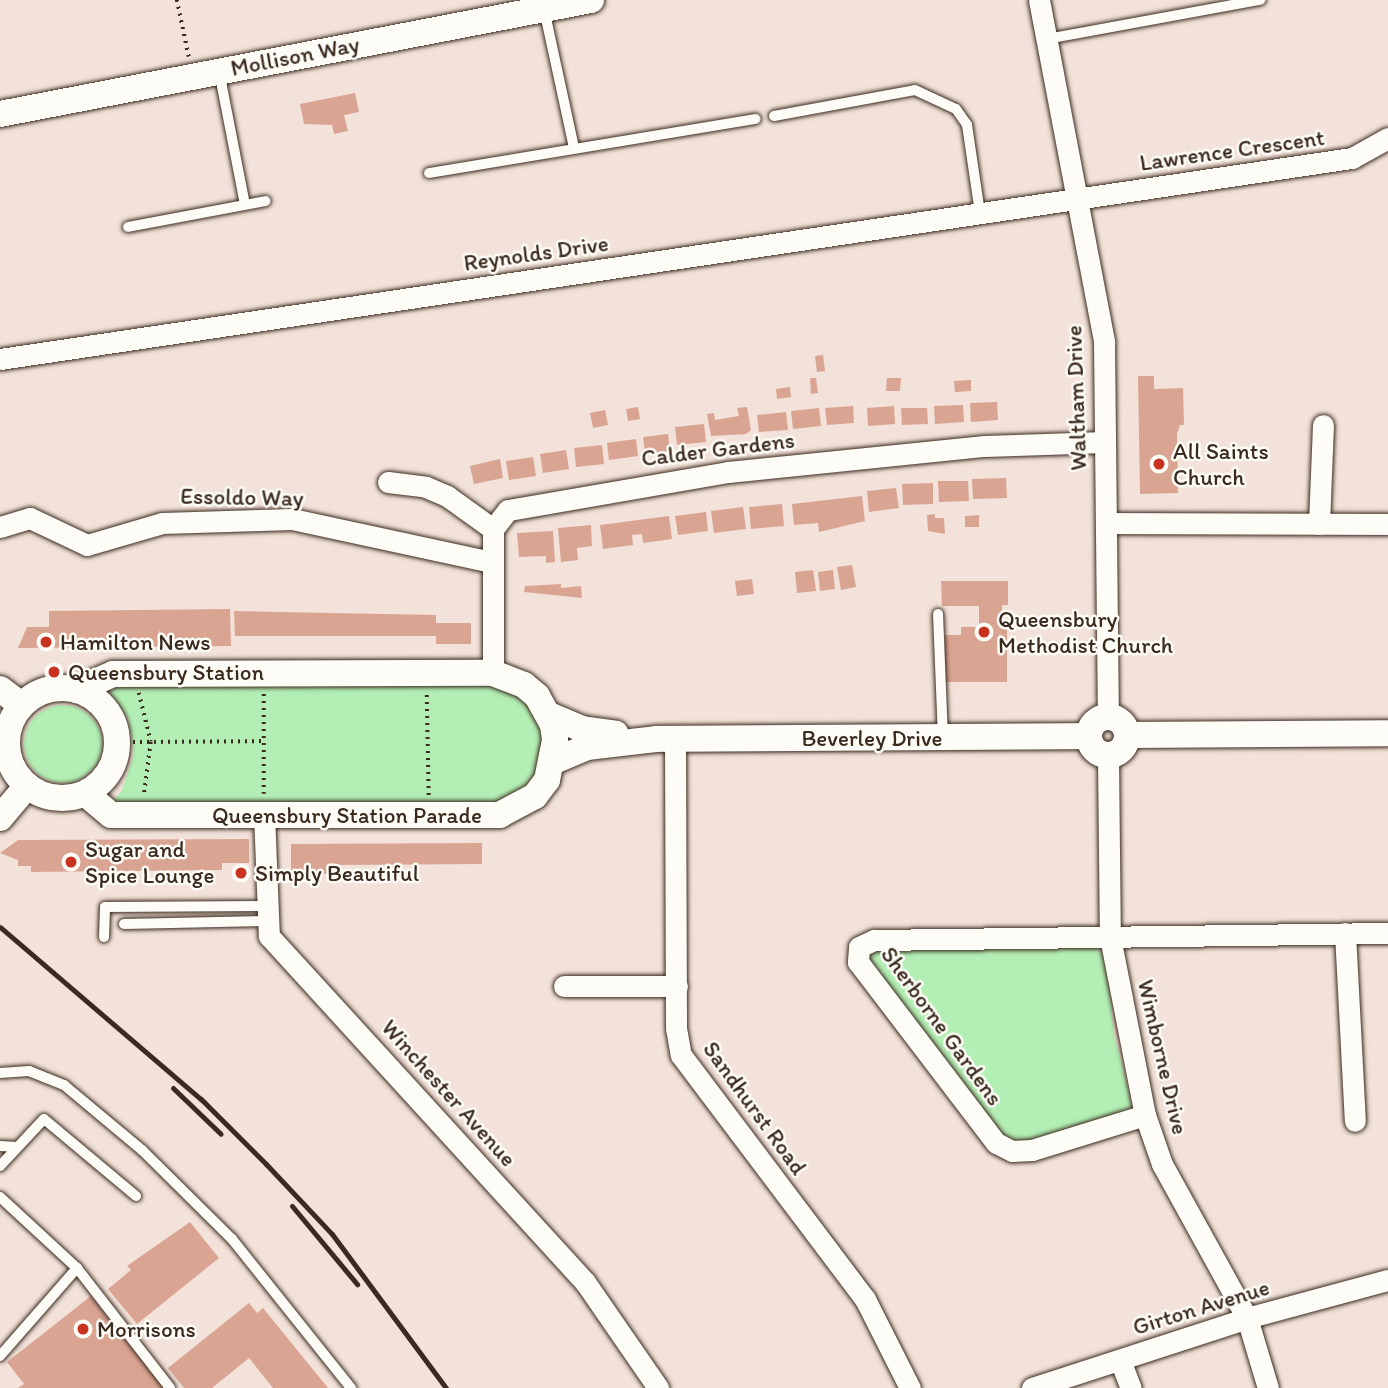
<!DOCTYPE html>
<style>
body{margin:0}
#map{position:relative;width:1388px;height:1388px;overflow:hidden;background:#f2e2d9;font-family:Itim,sans-serif}
div>[style]{position:absolute}
.green>*{inset:0;background:#b3efb4}
.round{border-radius:50%}
.building>*{inset:0;background:#daa492}
.path>*{height:3.5px;margin-top:-1.75px;transform-origin:0;background:repeating-linear-gradient(90deg,#3b2a1e 0 2px,transparent 0 7px)}
.roads{filter:drop-shadow(0 0 2px #3b2a1e) drop-shadow(0 0 2px #3b2a1e)}
.service>*{height:10px;margin:-5px;padding:0 5px;transform-origin:5px;border-radius:5px;background:#fdfcf7}
.minor>*{height:21px;margin:-10.5px;padding:0 10.5px;transform-origin:10.5px;border-radius:10.5px;background:#fdfcf7}
.tertiary>*{height:26px;margin:-13px;padding:0 13px;transform-origin:13px;border-radius:13px;background:#fdfcf7}
.tertiary>.ring{margin:-13px;padding:0;box-sizing:content-box;background:none;border:26px solid #fdfcf7;border-radius:50%}
.rail>*{height:5px;margin:-2.5px;padding:0 2.5px;transform-origin:2.5px;border-radius:2.5px;background:#3b2a1e}
.dots>*{width:19px;height:19px;translate:-50% -50%;box-sizing:border-box;border:4px solid #fdfcf7;border-radius:50%}
span{translate:-50% -50%;white-space:nowrap;text-align:center;line-height:1.15;-webkit-text-stroke:5px #fdfcf7;paint-order:stroke}
.street-label{font-size:23px;color:#3b2a1e}
.poi-label{font-size:23px;color:#3b2a1e}
.left{translate:0 -50%;text-align:left}
</style>
<div id="map">
<div class="green">
<div style="clip-path:polygon(488px 679px,523px 694px,543px 726px,541px 764px,519px 794px,502px 802px,111px 804px,122px 790px,134px 754px,128px 718px,106px 688px,111px 680px)"></div>
<div class="round" style="left:24px;top:705px;width:78px;height:78px"></div>
<div style="clip-path:polygon(1091px 943px,1106px 957px,1114px 1035px,1132px 1104px,1128px 1114px,1031px 1144px,1004px 1138px,872px 968px,870px 957px,876px 947px)"></div>
</div>
<div class="building">
<div style="clip-path:polygon(355px 93px,359px 112px,344px 115px,348px 131px,334px 134px,332px 125px,304px 124px,300px 104px)"></div>
<div style="clip-path:polygon(823px 355px,825px 371px,817px 372px,815px 356px)"></div>
<div style="clip-path:polygon(1138px 376px,1154px 376px,1154px 389px,1183px 388px,1184px 425px,1180px 425px,1177px 434px,1178px 493px,1140px 494px)"></div>
<div style="clip-path:polygon(810px 378px,816px 378px,818px 393px,811px 394px)"></div>
<div style="clip-path:polygon(887px 378px,901px 378px,900px 391px,886px 391px)"></div>
<div style="clip-path:polygon(971px 380px,971px 391px,955px 392px,954px 381px)"></div>
<div style="clip-path:polygon(790px 387px,791px 397px,777px 399px,776px 389px)"></div>
<div style="clip-path:polygon(997px 402px,998px 420px,971px 422px,970px 403px)"></div>
<div style="clip-path:polygon(963px 405px,964px 422px,935px 424px,934px 406px)"></div>
<div style="clip-path:polygon(853px 406px,854px 423px,827px 425px,825px 408px)"></div>
<div style="clip-path:polygon(894px 406px,895px 424px,868px 426px,867px 408px)"></div>
<div style="clip-path:polygon(638px 407px,640px 419px,628px 421px,626px 409px)"></div>
<div style="clip-path:polygon(747px 407px,751px 430px,746px 434px,711px 436px,707px 414px,714px 413px,715px 420px,739px 416px,737px 408px)"></div>
<div style="clip-path:polygon(819px 408px,821px 426px,793px 429px,791px 411px)"></div>
<div style="clip-path:polygon(901px 408px,927px 408px,928px 424px,902px 425px)"></div>
<div style="clip-path:polygon(605px 410px,608px 425px,593px 428px,590px 413px)"></div>
<div style="clip-path:polygon(786px 412px,788px 430px,759px 432px,757px 415px)"></div>
<div style="clip-path:polygon(704px 424px,706px 442px,677px 445px,675px 427px)"></div>
<div style="clip-path:polygon(668px 434px,670px 451px,645px 454px,643px 437px)"></div>
<div style="clip-path:polygon(636px 439px,638px 456px,609px 460px,607px 443px)"></div>
<div style="clip-path:polygon(602px 445px,604px 464px,576px 467px,574px 448px)"></div>
<div style="clip-path:polygon(566px 450px,569px 469px,543px 473px,540px 454px)"></div>
<div style="clip-path:polygon(533px 457px,536px 476px,509px 480px,506px 461px)"></div>
<div style="clip-path:polygon(500px 459px,503px 478px,474px 484px,470px 466px)"></div>
<div style="clip-path:polygon(1006px 478px,1007px 498px,973px 499px,972px 479px)"></div>
<div style="clip-path:polygon(938px 481px,968px 481px,969px 501px,939px 502px)"></div>
<div style="clip-path:polygon(933px 483px,933px 504px,903px 505px,902px 484px)"></div>
<div style="clip-path:polygon(896px 488px,899px 508px,869px 512px,867px 491px)"></div>
<div style="clip-path:polygon(862px 496px,865px 521px,819px 532px,818px 523px,794px 525px,792px 504px)"></div>
<div style="clip-path:polygon(782px 504px,784px 526px,751px 529px,749px 507px)"></div>
<div style="clip-path:polygon(743px 507px,746px 529px,714px 533px,711px 511px)"></div>
<div style="clip-path:polygon(706px 512px,708px 531px,678px 535px,675px 516px)"></div>
<div style="clip-path:polygon(935px 514px,935px 518px,944px 518px,945px 534px,928px 531px,927px 515px)"></div>
<div style="clip-path:polygon(979px 515px,979px 527px,965px 527px,965px 516px)"></div>
<div style="clip-path:polygon(669px 516px,672px 539px,643px 543px,642px 534px,632px 535px,633px 545px,603px 549px,600px 525px)"></div>
<div style="clip-path:polygon(591px 525px,592px 546px,577px 548px,578px 560px,561px 562px,558px 528px)"></div>
<div style="clip-path:polygon(553px 531px,555px 562px,546px 563px,546px 556px,519px 557px,517px 533px)"></div>
<div style="clip-path:polygon(852px 565px,856px 587px,841px 590px,837px 567px)"></div>
<div style="clip-path:polygon(813px 570px,816px 591px,797px 593px,795px 572px)"></div>
<div style="clip-path:polygon(833px 570px,835px 589px,820px 591px,818px 572px)"></div>
<div style="clip-path:polygon(752px 579px,754px 594px,737px 596px,735px 581px)"></div>
<div style="clip-path:polygon(941px 581px,1008px 581px,1008px 605px,1002px 605px,1002px 629px,1007px 629px,1007px 682px,945px 682px,945px 635px,961px 635px,961px 627px,979px 627px,979px 606px,942px 606px)"></div>
<div style="clip-path:polygon(561px 584px,561px 588px,581px 586px,582px 598px,524px 592px,525px 586px)"></div>
<div style="clip-path:polygon(230px 609px,231px 646px,18px 648px,27px 627px,49px 627px,49px 611px)"></div>
<div style="clip-path:polygon(234px 611px,436px 615px,436px 623px,471px 623px,471px 644px,436px 644px,436px 636px,235px 636px)"></div>
<div style="clip-path:polygon(249px 839px,249px 863px,222px 863px,222px 870px,31px 872px,31px 866px,18px 866px,18px 860px,0 853px,18px 840px)"></div>
<div style="clip-path:polygon(482px 843px,482px 864px,335px 865px,335px 874px,291px 874px,291px 844px)"></div>
<div style="clip-path:polygon(190px 1222px,219px 1258px,137px 1324px,108px 1289px,131px 1270px,127px 1266px)"></div>
<div style="clip-path:polygon(91px 1296px,164px 1388px,18px 1388px,24px 1384px,7px 1362px)"></div>
<div style="clip-path:polygon(249px 1303px,257px 1313px,263px 1308px,328px 1388px,273px 1388px,249px 1358px,212px 1388px,184px 1388px,168px 1368px)"></div>
</div>
<div class="path">
<div style="left:177px;top:0;width:58px;rotate:78.1deg"></div>
<div style="left:139px;top:693px;width:50px;rotate:76.2deg"></div>
<div style="left:151px;top:742px;width:54px;rotate:97.4deg"></div>
<div style="left:264px;top:694px;width:100px;rotate:90deg"></div>
<div style="left:427px;top:695px;width:101px;rotate:88.9deg"></div>
<div style="left:133px;top:742px;width:131px;rotate:-0.4deg"></div>
</div>
<div class="roads">
<div class="service">
<div style="left:544px;top:9px;width:142px;rotate:77.8deg"></div>
<div style="left:1047px;top:39px;width:217px;rotate:-10.4deg"></div>
<div style="left:219px;top:71px;width:136px;rotate:79deg"></div>
<div style="left:774px;top:116px;width:143px;rotate:-10.4deg"></div>
<div style="left:915px;top:90px;width:45px;rotate:24.9deg"></div>
<div style="left:956px;top:109px;width:19px;rotate:55deg"></div>
<div style="left:967px;top:125px;width:89px;rotate:81.6deg"></div>
<div style="left:429px;top:173px;width:331px;rotate:-9.4deg"></div>
<div style="left:128px;top:227px;width:140px;rotate:-10.7deg"></div>
<div style="left:938px;top:614px;width:123px;rotate:87.7deg"></div>
<div style="left:124px;top:924px;width:141px;rotate:-1.2deg"></div>
<div style="left:104px;top:937px;width:30px;rotate:-88deg"></div>
<div style="left:105px;top:907px;width:159px;rotate:-0.4deg"></div>
<div style="left:0;top:1073px;width:29px;rotate:-4deg"></div>
<div style="left:29px;top:1071px;width:38px;rotate:22deg"></div>
<div style="left:64px;top:1085px;width:102px;rotate:39.8deg"></div>
<div style="left:142px;top:1150px;width:127px;rotate:44.7deg"></div>
<div style="left:232px;top:1239px;width:191px;rotate:51.4deg"></div>
<div style="left:0;top:1146px;width:17px;rotate:3deg"></div>
<div style="left:0;top:1166px;width:64px;rotate:-46.9deg"></div>
<div style="left:44px;top:1119px;width:120px;rotate:39.9deg"></div>
<div style="left:0;top:1197px;width:105px;rotate:42.7deg"></div>
<div style="left:77px;top:1268px;width:152px;rotate:52.2deg"></div>
<div style="left:0;top:1356px;width:117px;rotate:-48.8deg"></div>
</div>
<div class="minor">
<div style="left:1039px;top:0;width:348px;rotate:79.2deg"></div>
<div style="left:1104px;top:342px;width:374px;rotate:89.4deg"></div>
<div style="left:0;top:359px;width:1367px;rotate:-8.46deg"></div>
<div style="left:1352px;top:158px;width:41px;rotate:-29.1deg"></div>
<div style="left:388px;top:482px;width:38px;rotate:7deg"></div>
<div style="left:426px;top:487px;width:23px;rotate:23deg"></div>
<div style="left:447px;top:496px;width:57px;rotate:35.7deg"></div>
<div style="left:1106px;top:523px;width:282px;rotate:0.2deg"></div>
<div style="left:1319px;top:524px;width:99px;rotate:-87.7deg"></div>
<div style="left:0;top:527px;width:31px;rotate:-17deg"></div>
<div style="left:30px;top:518px;width:63px;rotate:25.3deg"></div>
<div style="left:87px;top:545px;width:78px;rotate:-16.3deg"></div>
<div style="left:162px;top:523px;width:130px;rotate:-1.8deg"></div>
<div style="left:292px;top:519px;width:204px;rotate:12.2deg"></div>
<div style="left:493px;top:673px;width:144px;rotate:-90deg"></div>
<div style="left:493px;top:529px;width:24px;rotate:-52deg"></div>
<div style="left:508px;top:510px;width:223px;rotate:-9.8deg"></div>
<div style="left:728px;top:472px;width:258px;rotate:-5.8deg"></div>
<div style="left:985px;top:446px;width:120px;rotate:-1.9deg"></div>
<div style="left:675px;top:738px;width:290px;rotate:89.8deg"></div>
<div style="left:676px;top:1028px;width:27px;rotate:80deg"></div>
<div style="left:681px;top:1055px;width:306px;rotate:53deg"></div>
<div style="left:865px;top:1299px;width:100px;rotate:63.2deg"></div>
<div style="left:1108px;top:756px;width:181px;rotate:89.4deg"></div>
<div style="left:1110px;top:937px;width:181px;rotate:78.9deg"></div>
<div style="left:1145px;top:1115px;width:52px;rotate:70.9deg"></div>
<div style="left:1162px;top:1164px;width:176px;rotate:61.1deg"></div>
<div style="left:1247px;top:1318px;width:73px;rotate:73.3deg"></div>
<div style="left:264px;top:814px;width:122px;rotate:87.7deg"></div>
<div style="left:269px;top:936px;width:469px;rotate:47.6deg"></div>
<div style="left:585px;top:1282px;width:129px;rotate:55.4deg"></div>
<div style="left:1345px;top:933px;width:188px;rotate:87deg"></div>
<div style="left:564px;top:986px;width:113px"></div>
<div style="left:1145px;top:1115px;width:118px;rotate:162.8deg"></div>
<div style="left:1032px;top:1150px;width:20px;rotate:177deg"></div>
<div style="left:1012px;top:1151px;width:18px;rotate:-153deg"></div>
<div style="left:996px;top:1143px;width:228px;rotate:-127.3deg"></div>
<div style="left:858px;top:962px;width:15px;rotate:-86deg"></div>
<div style="left:859px;top:947px;width:17px;rotate:-25deg"></div>
<div style="left:874px;top:940px;width:514px;rotate:-0.78deg"></div>
<div style="left:1120px;top:1360px;width:30px;rotate:69deg"></div>
<div style="left:1032px;top:1388px;width:226px;rotate:-18deg"></div>
<div style="left:1247px;top:1318px;width:146px;rotate:-15.1deg"></div>
</div>
<div class="tertiary">
<div style="left:0;top:114px;width:602px;rotate:-10.92deg"></div>
<div class="ring" style="left:7px;top:688px;width:84px;height:84px"></div>
<div style="left:0;top:689px;width:26px;rotate:37deg"></div>
<div style="left:77px;top:690px;width:39px;rotate:-24deg"></div>
<div style="left:113px;top:674px;width:380px;rotate:-0.2deg"></div>
<div style="left:493px;top:673px;width:33px;rotate:21deg"></div>
<div style="left:524px;top:685px;width:17px;rotate:40deg"></div>
<div style="left:537px;top:696px;width:33px;rotate:61deg"></div>
<div style="left:553px;top:725px;width:15px;rotate:82deg"></div>
<div style="left:555px;top:740px;width:41px;rotate:101.3deg"></div>
<div style="left:547px;top:780px;width:20px;rotate:127deg"></div>
<div style="left:535px;top:796px;width:40px;rotate:152deg"></div>
<div style="left:500px;top:815px;width:389px;rotate:180deg"></div>
<div style="left:111px;top:815px;width:33px;rotate:-140deg"></div>
<div style="left:549px;top:715px;width:36px;rotate:23deg"></div>
<div style="left:582px;top:729px;width:34px;rotate:8deg"></div>
<div class="ring" style="left:1089px;top:717px;width:12px;height:12px"></div>
<div style="left:1128px;top:735px;width:260px;rotate:-0.4deg"></div>
<div style="left:554px;top:761px;width:36px;rotate:-23deg"></div>
<div style="left:587px;top:747px;width:69px;rotate:-6.6deg"></div>
<div style="left:656px;top:739px;width:433px;rotate:-0.4deg"></div>
<div style="left:0;top:818px;width:42px;rotate:-49.8deg"></div>
</div>
</div>
<div class="rail">
<div style="left:0;top:927px;width:265px;rotate:40.6deg"></div>
<div style="left:201px;top:1099px;width:92px;rotate:45deg"></div>
<div style="left:266px;top:1164px;width:96px;rotate:46.7deg"></div>
<div style="left:332px;top:1234px;width:192px;rotate:53.5deg"></div>
<div style="left:173px;top:1088px;width:66px;rotate:43.8deg"></div>
<div style="left:292px;top:1206px;width:102px;rotate:50.2deg"></div>
</div>
<div class="dots">
<div style="left:1159px;top:464px;background:#c8321e"></div>
<div style="left:984px;top:632px;background:#c8321e"></div>
<div style="left:46px;top:642px;background:#c8321e"></div>
<div style="left:54px;top:672px;background:#c8321e"></div>
<div style="left:71px;top:862px;background:#c8321e"></div>
<div style="left:241px;top:873px;background:#c8321e"></div>
<div style="left:83px;top:1329px;background:#c8321e"></div>
</div>
<div class="street-label">
<span style="left:295px;top:56px;rotate:-11deg">Mollison Way</span>
<span style="left:1232px;top:150px;rotate:-8deg">Lawrence Crescent</span>
<span style="left:536px;top:253px;rotate:-8deg">Reynolds Drive</span>
<span style="left:1076px;top:398px;rotate:-92deg">Waltham Drive</span>
<span style="left:718px;top:449px;rotate:-7deg">Calder Gardens</span>
<span style="left:242px;top:497px;rotate:1deg">Essoldo Way</span>
<span style="left:872px;top:738px">Beverley Drive</span>
<span style="left:347px;top:815px">Queensbury Station Parade</span>
<span style="left:942px;top:1026px;rotate:54deg">Sherborne Gardens</span>
<span style="left:1163px;top:1057px;rotate:77deg">Wimborne Drive</span>
<span style="left:449px;top:1093px;rotate:48deg">Winchester Avenue</span>
<span style="left:755px;top:1108px;rotate:54deg">Sandhurst Road</span>
<span style="left:1201px;top:1307px;rotate:-17deg">Girton Avenue</span>
</div>
<div class="poi-label">
<span class="left" style="left:1173px;top:464px">All Saints<br>Church</span>
<span class="left" style="left:998px;top:632px">Queensbury<br>Methodist Church</span>
<span class="left" style="left:60px;top:642px">Hamilton News</span>
<span class="left" style="left:68px;top:672px">Queensbury Station</span>
<span class="left" style="left:85px;top:862px">Sugar and<br>Spice Lounge</span>
<span class="left" style="left:255px;top:873px">Simply Beautiful</span>
<span class="left" style="left:97px;top:1329px">Morrisons</span>
</div>
</div>
